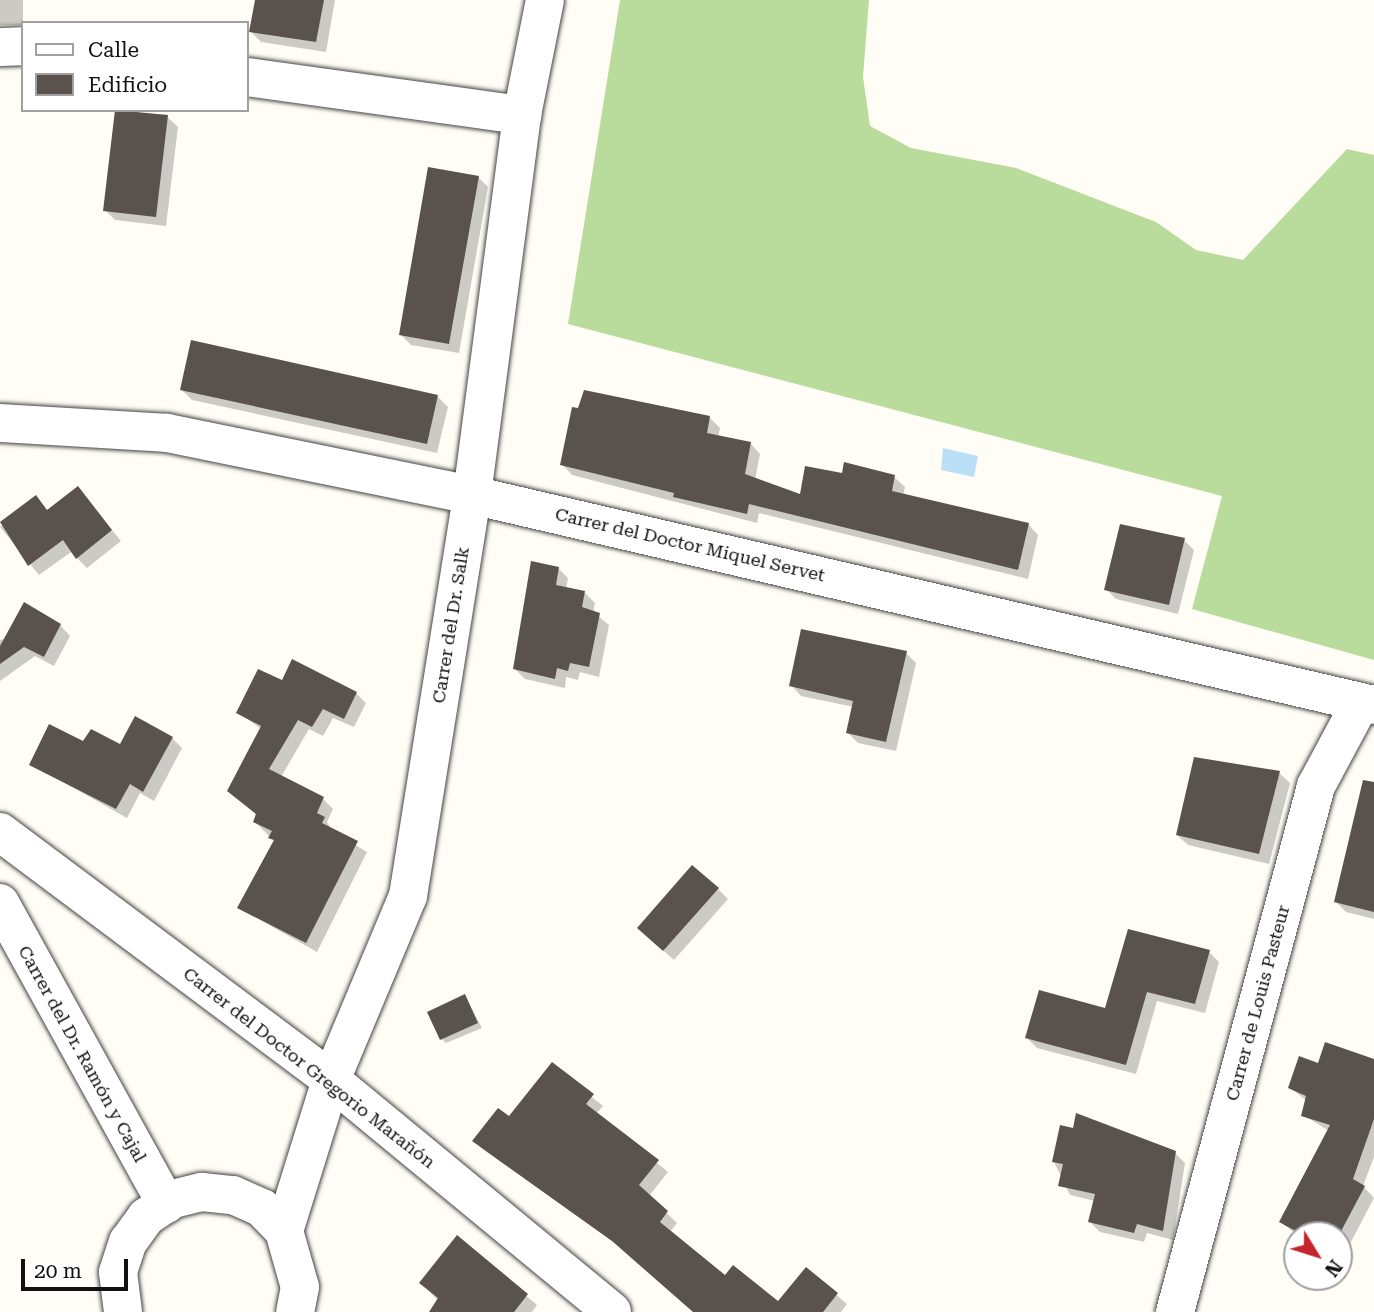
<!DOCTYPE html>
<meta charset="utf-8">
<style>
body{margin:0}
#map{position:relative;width:1374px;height:1312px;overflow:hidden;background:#fffdf5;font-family:"Roboto Serif",serif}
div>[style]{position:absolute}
.forest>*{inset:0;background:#b9dc9c}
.water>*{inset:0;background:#b9e0f7}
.shadow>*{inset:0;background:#0003}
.building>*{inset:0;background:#5a524d}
.roads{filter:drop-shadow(0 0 2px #444) drop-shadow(0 0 2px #444)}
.street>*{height:38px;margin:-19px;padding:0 19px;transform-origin:19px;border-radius:19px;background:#fff}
span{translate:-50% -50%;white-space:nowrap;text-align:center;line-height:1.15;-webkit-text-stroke:7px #fff;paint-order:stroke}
.street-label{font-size:18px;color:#111}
.legend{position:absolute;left:21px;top:21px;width:228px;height:91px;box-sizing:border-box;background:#fff;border:2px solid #a0a0a0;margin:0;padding:9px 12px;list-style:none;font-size:21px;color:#111}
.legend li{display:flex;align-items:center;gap:14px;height:35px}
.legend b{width:35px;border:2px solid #a0a0a0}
.north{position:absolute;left:1283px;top:1221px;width:70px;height:70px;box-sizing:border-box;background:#fff;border:2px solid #a0a0a0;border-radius:50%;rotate:128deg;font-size:19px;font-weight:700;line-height:28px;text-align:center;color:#111}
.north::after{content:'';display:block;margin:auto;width:24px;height:32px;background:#c4262e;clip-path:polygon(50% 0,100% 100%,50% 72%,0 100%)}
.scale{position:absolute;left:21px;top:1259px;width:107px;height:32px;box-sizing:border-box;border:4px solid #111;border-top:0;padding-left:9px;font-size:21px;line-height:24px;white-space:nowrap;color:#111;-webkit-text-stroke:5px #fff;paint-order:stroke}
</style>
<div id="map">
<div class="forest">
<div style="clip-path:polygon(620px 0,869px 0,863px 77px,870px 126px,911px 148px,1016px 168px,1156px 222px,1196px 250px,1243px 260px,1347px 149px,1374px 155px,1374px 660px,1192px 609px,1222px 496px,568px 324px)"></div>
</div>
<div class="water">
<div style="clip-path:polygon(943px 448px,978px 456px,974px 477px,941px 470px)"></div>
</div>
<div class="shadow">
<div style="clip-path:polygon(0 0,23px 0,23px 25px,0 25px)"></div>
<div style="clip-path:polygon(256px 0,335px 0,326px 52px,261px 42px,251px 32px)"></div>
<div style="clip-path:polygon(167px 117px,178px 127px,166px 226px,115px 220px,105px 210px)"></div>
<div style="clip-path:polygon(478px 177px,488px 187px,459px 353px,411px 345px,400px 334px)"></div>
<div style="clip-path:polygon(182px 390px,438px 397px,448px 407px,437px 453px,192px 400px)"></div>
<div style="clip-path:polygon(709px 417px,720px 428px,718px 437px,750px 443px,760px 454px,755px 480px,801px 496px,843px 475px,894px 477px,905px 487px,903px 496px,1028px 524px,1038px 535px,1028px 579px,759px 513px,757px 523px,572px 475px,562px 464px)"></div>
<div style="clip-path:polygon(78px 488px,121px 541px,87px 568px,71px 552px,39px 575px,0 527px,36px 498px,48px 511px)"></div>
<div style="clip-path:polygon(1184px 540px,1194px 550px,1178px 614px,1116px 599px,1106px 589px)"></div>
<div style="clip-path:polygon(558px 568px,568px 578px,566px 589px,585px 593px,595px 603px,593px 612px,609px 625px,599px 677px,580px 672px,578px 680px,566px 677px,565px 688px,525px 679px,515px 669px)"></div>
<div style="clip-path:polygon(60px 625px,70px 636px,54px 666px,35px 656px,0 681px,0 640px)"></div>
<div style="clip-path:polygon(906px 653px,916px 663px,896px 751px,858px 743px,848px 733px,854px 707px,801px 696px,791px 685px)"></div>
<div style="clip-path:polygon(282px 683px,356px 693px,366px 703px,354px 727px,333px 718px,323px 736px,309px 729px,281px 777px,323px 799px,333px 809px,327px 822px,333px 831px,367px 852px,317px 952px,239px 908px,275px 842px,255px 822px,261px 729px,238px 712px)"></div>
<div style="clip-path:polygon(172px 738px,182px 748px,154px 801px,140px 793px,127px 818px,31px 764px,84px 743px,121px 746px)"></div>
<div style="clip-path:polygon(1279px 773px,1290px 783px,1269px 864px,1188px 845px,1177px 835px)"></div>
<div style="clip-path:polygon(1374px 793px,1374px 919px,1346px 912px,1336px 902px)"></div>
<div style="clip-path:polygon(718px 889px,728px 899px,674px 960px,649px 938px)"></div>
<div style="clip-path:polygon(1209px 952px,1219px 962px,1205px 1013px,1157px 1001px,1136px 1074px,1037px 1048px,1027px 1038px,1106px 1010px)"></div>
<div style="clip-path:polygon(465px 996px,482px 1028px,446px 1043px,442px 1039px)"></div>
<div style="clip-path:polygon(1374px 1061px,1374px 1157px,1363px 1186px,1374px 1198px,1342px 1259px,1339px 1235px,1297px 1235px,1281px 1222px,1329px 1131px,1303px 1115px,1307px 1101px,1290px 1088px,1319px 1065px)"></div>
<div style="clip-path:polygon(552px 1065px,603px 1106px,596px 1114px,668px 1172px,649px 1196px,677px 1223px,670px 1232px,725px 1277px,778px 1304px,806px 1269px,847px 1304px,841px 1312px,695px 1312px,625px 1250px,484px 1150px,474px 1140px,509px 1118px)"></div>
<div style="clip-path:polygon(1175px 1153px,1185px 1163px,1173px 1240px,1147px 1233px,1144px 1242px,1100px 1232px,1090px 1222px,1095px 1201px,1070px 1195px,1054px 1162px)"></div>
<div style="clip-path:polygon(458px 1238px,537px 1305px,532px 1312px,448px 1312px,422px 1283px)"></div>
</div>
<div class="building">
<div style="clip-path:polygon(255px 0,324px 0,316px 42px,249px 32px)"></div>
<div style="clip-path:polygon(115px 110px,168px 115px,156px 217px,103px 211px)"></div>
<div style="clip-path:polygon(428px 167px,479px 176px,449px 344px,399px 335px)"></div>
<div style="clip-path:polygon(191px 340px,438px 395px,427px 444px,180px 390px)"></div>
<div style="clip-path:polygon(584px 390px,710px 416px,707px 433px,751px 442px,745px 474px,800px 494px,805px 466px,842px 473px,844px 462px,895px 475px,892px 491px,1029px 523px,1018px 570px,749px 504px,747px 514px,673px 497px,674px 493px,560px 465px,572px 407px,578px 408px)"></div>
<div style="clip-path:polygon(78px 486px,112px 530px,76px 559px,63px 540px,28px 566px,0 522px,36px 495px,47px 510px)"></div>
<div style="clip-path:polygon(1120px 524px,1185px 538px,1169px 605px,1104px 590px)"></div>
<div style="clip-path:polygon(531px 561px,559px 567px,556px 585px,585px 591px,582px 607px,600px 613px,589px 667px,570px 663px,568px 671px,557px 668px,555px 679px,513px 669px)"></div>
<div style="clip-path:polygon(24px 602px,61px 624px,44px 657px,24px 647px,0 664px,0 646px)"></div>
<div style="clip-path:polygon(801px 629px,907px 651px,886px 742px,846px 733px,853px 701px,789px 686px)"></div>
<div style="clip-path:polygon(292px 659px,357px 692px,344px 719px,323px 709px,312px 727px,298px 720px,269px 769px,324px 797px,317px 813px,325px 817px,322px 823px,358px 841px,306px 943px,237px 908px,274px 840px,268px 838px,272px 831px,253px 822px,256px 814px,227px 791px,261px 726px,236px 713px,258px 669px,282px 680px)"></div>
<div style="clip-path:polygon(135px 716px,173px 737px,143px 792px,130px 784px,116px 809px,29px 765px,49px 724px,83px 741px,91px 729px,120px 744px)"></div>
<div style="clip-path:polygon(1194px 757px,1280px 771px,1259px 854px,1176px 835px)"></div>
<div style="clip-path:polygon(1363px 780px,1374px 782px,1374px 912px,1334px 902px)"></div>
<div style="clip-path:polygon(692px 865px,719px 888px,663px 951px,637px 928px)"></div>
<div style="clip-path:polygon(1128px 929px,1210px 950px,1195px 1004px,1147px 992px,1126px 1065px,1025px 1038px,1039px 990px,1105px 1008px)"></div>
<div style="clip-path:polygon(465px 994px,478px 1023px,440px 1040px,427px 1012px)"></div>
<div style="clip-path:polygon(1325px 1042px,1374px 1059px,1374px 1119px,1353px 1179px,1365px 1186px,1339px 1235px,1303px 1235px,1279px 1222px,1330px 1125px,1301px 1116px,1306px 1096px,1288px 1088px,1299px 1056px,1318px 1063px)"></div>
<div style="clip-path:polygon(552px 1062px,594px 1094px,586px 1104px,659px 1160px,639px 1185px,668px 1211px,660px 1222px,725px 1275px,733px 1265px,778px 1301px,806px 1267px,838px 1293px,823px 1312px,693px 1312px,612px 1241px,472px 1141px,498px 1108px,509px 1116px)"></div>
<div style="clip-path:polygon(1076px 1113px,1176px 1151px,1163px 1231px,1137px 1224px,1134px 1233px,1088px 1222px,1095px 1194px,1058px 1186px,1063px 1164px,1052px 1162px,1060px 1125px,1073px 1128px)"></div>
<div style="clip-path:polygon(457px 1235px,528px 1294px,514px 1312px,429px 1312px,438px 1298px,419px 1283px)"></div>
</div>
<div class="roads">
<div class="street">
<div style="left:0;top:47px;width:23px;rotate:-2deg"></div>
<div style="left:247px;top:77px;width:278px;rotate:7.9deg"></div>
<div style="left:0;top:423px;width:167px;rotate:3.4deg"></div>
<div style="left:167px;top:433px;width:311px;rotate:11.5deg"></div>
<div style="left:472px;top:495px;width:926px;rotate:13.11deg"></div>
<div style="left:0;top:832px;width:414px;rotate:36.8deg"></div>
<div style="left:331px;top:1080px;width:364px;rotate:39.5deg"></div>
<div style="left:0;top:903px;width:344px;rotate:61.1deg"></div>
<div style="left:284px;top:1231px;width:158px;rotate:-72.7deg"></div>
<div style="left:331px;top:1080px;width:199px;rotate:-67.3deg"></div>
<div style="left:408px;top:896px;width:406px;rotate:-80.9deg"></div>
<div style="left:472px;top:495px;width:383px;rotate:-82.5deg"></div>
<div style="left:522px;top:115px;width:117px;rotate:-78.7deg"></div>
<div style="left:123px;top:1312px;width:40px;rotate:-97.1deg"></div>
<div style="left:118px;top:1272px;width:32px;rotate:-72deg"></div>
<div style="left:128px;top:1242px;width:31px;rotate:-54deg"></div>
<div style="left:146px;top:1217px;width:32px;rotate:-34deg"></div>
<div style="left:173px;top:1199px;width:30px;rotate:-14deg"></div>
<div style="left:202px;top:1192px;width:31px;rotate:6deg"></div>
<div style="left:233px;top:1195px;width:32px;rotate:24deg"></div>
<div style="left:262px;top:1208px;width:32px;rotate:46deg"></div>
<div style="left:284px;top:1231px;width:58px;rotate:74.1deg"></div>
<div style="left:300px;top:1287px;width:25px;rotate:101deg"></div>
<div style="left:1175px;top:1312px;width:545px;rotate:-74.99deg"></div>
<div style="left:1316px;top:786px;width:95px;rotate:-61.8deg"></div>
</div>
</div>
<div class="street-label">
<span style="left:690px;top:545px;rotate:13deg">Carrer del Doctor Miquel Servet</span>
<span style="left:451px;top:625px;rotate:-81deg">Carrer del Dr. Salk</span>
<span style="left:1258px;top:1003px;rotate:-75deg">Carrer de Louis Pasteur</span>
<span style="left:82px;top:1054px;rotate:61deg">Carrer del Dr. Ramón y Cajal</span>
<span style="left:309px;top:1068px;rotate:38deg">Carrer del Doctor Gregorio Marañón</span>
</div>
<ul class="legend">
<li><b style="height:9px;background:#fff"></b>Calle</li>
<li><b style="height:19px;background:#5a524d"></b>Edificio</li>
</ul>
<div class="north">N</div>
<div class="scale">20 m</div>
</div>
